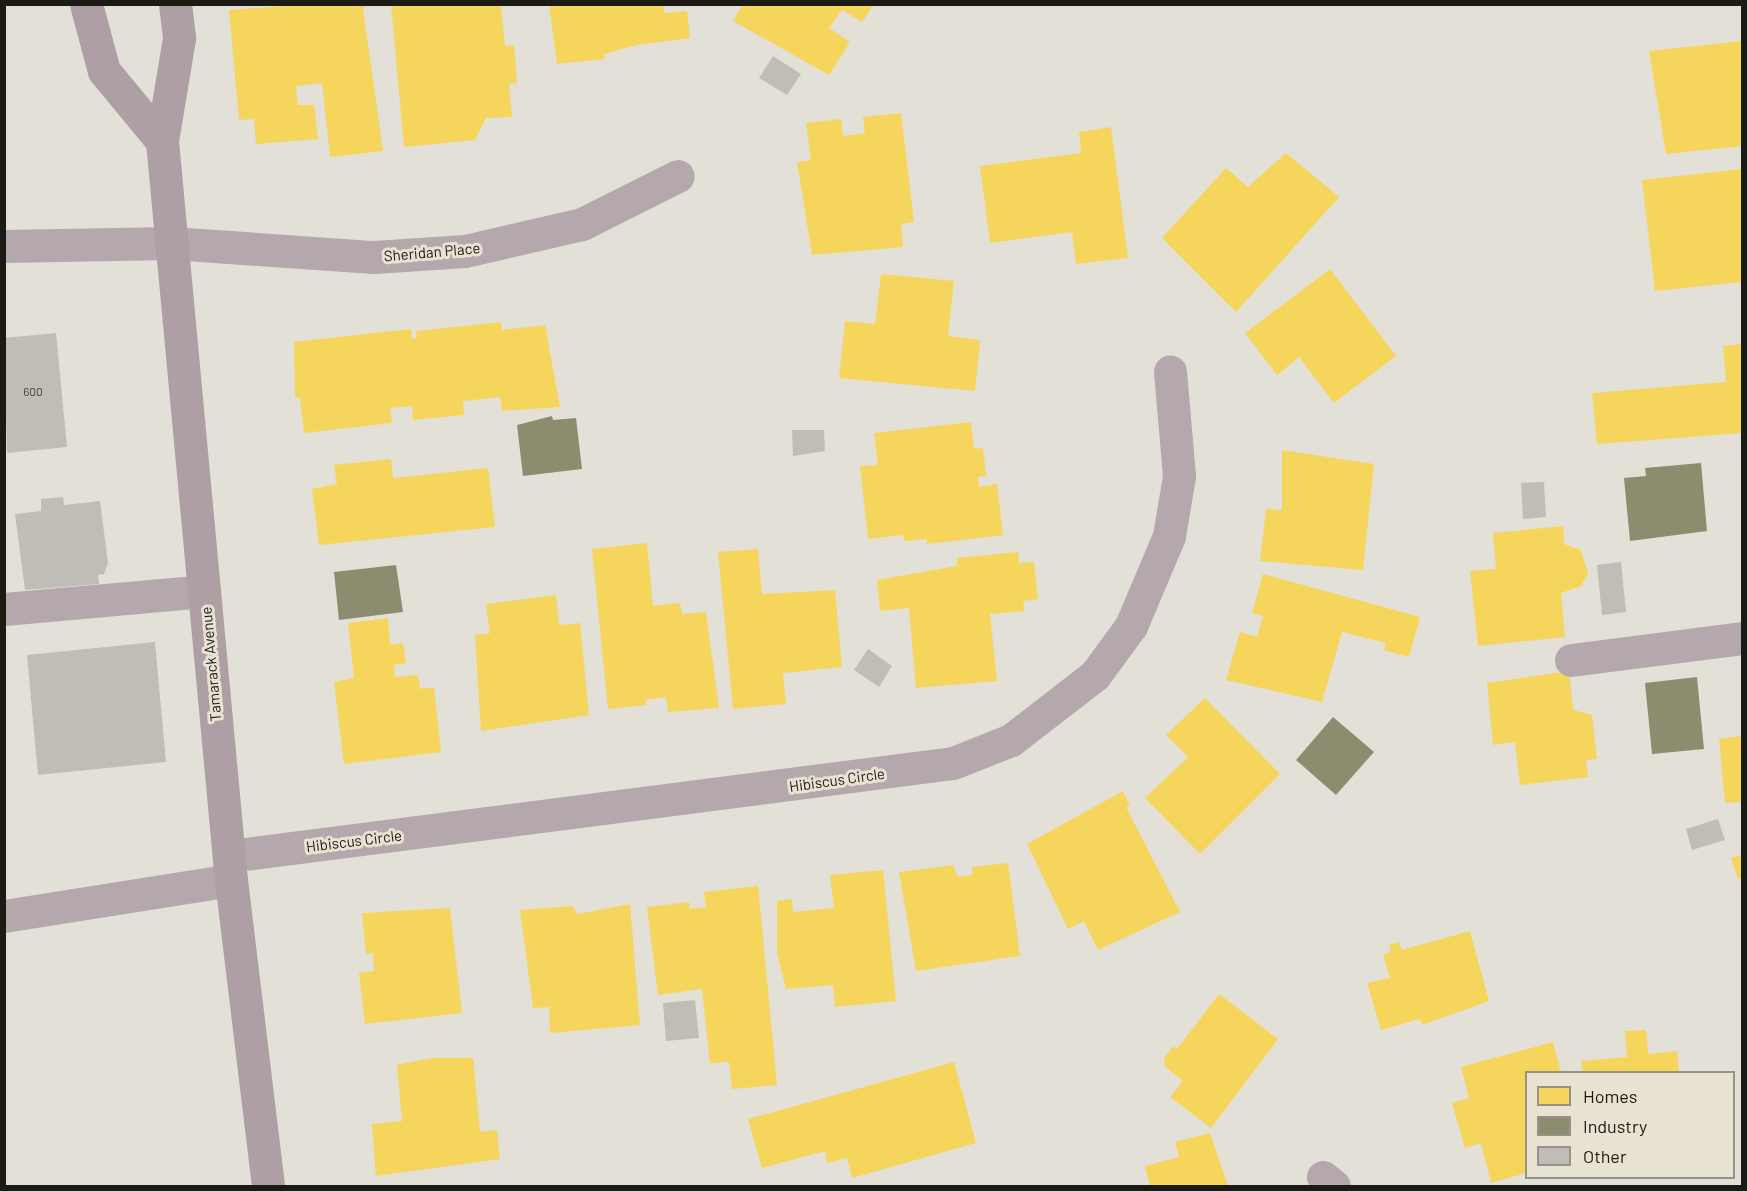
<!DOCTYPE html>
<style>
body{margin:0}
#map{position:relative;width:1747px;height:1191px;overflow:hidden;background:#e3e0d7;font-family:Barlow,sans-serif}
div>[style]{position:absolute}
.homes>*{inset:0;background:#f6d55c}
.industry>*{inset:0;background:#8c8c6e}
.building>*{inset:0;background:#c0bdb7}
.minor>*{height:33px;margin:-16.5px;padding:0 16.5px;transform-origin:16.5px;border-radius:16.5px;background:#b5a8ad}
.major>*{height:33px;margin:-16.5px;padding:0 16.5px;transform-origin:16.5px;border-radius:16.5px;background:#ad9fa4}
span{translate:-50% -50%;white-space:nowrap;text-align:center;line-height:1.15;-webkit-text-stroke:6px #e8e2d2;paint-order:stroke}
.number-label{font-size:12px;color:#45433d}
.number-label span{-webkit-text-stroke-width:0}
.street-label{font-size:15px;color:#1c1a14}
.frame{position:absolute;inset:0;border:6px solid #1c1a14;pointer-events:none}
.legend{position:absolute;left:1525px;top:1071px;width:210px;height:108px;box-sizing:border-box;background:#e8e2d2;border:2px solid #969286;margin:0;padding:8px 10px;list-style:none;font-size:18px;color:#1c1a14}
.legend li{display:flex;align-items:center;gap:12px;height:30px}
.legend b{width:30px;border:2px solid #969286}
</style>
<div id="map">
<div class="homes">
<div style="clip-path:polygon(312px 4px,367px 4px,363px 9px,383px 151px,330px 157px,322px 83px,296px 86px,298px 105px,314px 105px,318px 139px,256px 144px,254px 119px,239px 120px,229px 10px)"></div>
<div style="clip-path:polygon(391px 4px,501px 5px,505px 46px,514px 45px,517px 83px,509px 84px,512px 117px,486px 118px,475px 140px,404px 147px)"></div>
<div style="clip-path:polygon(549px 4px,663px 4px,664px 13px,687px 11px,690px 38px,637px 45px,604px 54px,605px 59px,557px 64px)"></div>
<div style="clip-path:polygon(743px 4px,874px 4px,862px 22px,842px 10px,829px 28px,850px 42px,829px 75px,733px 21px)"></div>
<div style="clip-path:polygon(1742px 41px,1742px 146px,1666px 154px,1649px 51px)"></div>
<div style="clip-path:polygon(901px 113px,914px 222px,901px 224px,903px 247px,812px 255px,797px 162px,811px 160px,806px 123px,841px 119px,843px 136px,865px 133px,863px 117px)"></div>
<div style="clip-path:polygon(1111px 127px,1128px 258px,1076px 264px,1072px 232px,990px 243px,980px 166px,1081px 153px,1079px 132px)"></div>
<div style="clip-path:polygon(1286px 153px,1339px 197px,1236px 312px,1162px 238px,1226px 168px,1248px 187px)"></div>
<div style="clip-path:polygon(1742px 169px,1742px 282px,1655px 291px,1642px 180px)"></div>
<div style="clip-path:polygon(1330px 269px,1396px 356px,1334px 403px,1299px 357px,1277px 375px,1245px 333px)"></div>
<div style="clip-path:polygon(881px 274px,954px 281px,948px 336px,980px 340px,975px 391px,839px 378px,845px 321px,875px 324px)"></div>
<div style="clip-path:polygon(501px 322px,502px 330px,545px 325px,560px 407px,502px 411px,500px 397px,463px 401px,464px 415px,413px 420px,412px 406px,390px 408px,392px 423px,304px 433px,300px 397px,295px 398px,294px 342px,411px 329px,412px 339px,417px 338px,416px 331px)"></div>
<div style="clip-path:polygon(1742px 344px,1742px 433px,1597px 444px,1592px 393px,1726px 382px,1723px 346px)"></div>
<div style="clip-path:polygon(971px 422px,974px 449px,983px 448px,986px 476px,978px 477px,979px 487px,997px 484px,1003px 535px,927px 544px,927px 539px,904px 541px,903px 535px,868px 539px,860px 466px,878px 465px,874px 433px)"></div>
<div style="clip-path:polygon(1282px 450px,1374px 464px,1363px 570px,1260px 561px,1266px 509px,1282px 510px)"></div>
<div style="clip-path:polygon(391px 459px,393px 478px,488px 468px,495px 527px,319px 545px,312px 489px,337px 484px,334px 465px)"></div>
<div style="clip-path:polygon(1563px 526px,1564px 544px,1581px 550px,1588px 574px,1581px 586px,1561px 593px,1565px 637px,1478px 646px,1470px 571px,1496px 569px,1493px 533px)"></div>
<div style="clip-path:polygon(647px 543px,653px 606px,680px 603px,682px 614px,706px 612px,719px 708px,668px 712px,666px 697px,645px 700px,647px 705px,608px 709px,592px 549px)"></div>
<div style="clip-path:polygon(758px 549px,762px 594px,835px 590px,842px 667px,783px 673px,786px 704px,733px 709px,718px 552px)"></div>
<div style="clip-path:polygon(1018px 552px,1019px 563px,1034px 562px,1038px 599px,1023px 601px,1025px 611px,990px 614px,997px 681px,916px 688px,909px 608px,880px 611px,877px 580px,957px 566px,957px 558px)"></div>
<div style="clip-path:polygon(1263px 574px,1420px 617px,1409px 657px,1384px 650px,1386px 643px,1342px 632px,1322px 702px,1226px 680px,1240px 632px,1257px 637px,1263px 616px,1252px 613px)"></div>
<div style="clip-path:polygon(556px 595px,559px 625px,580px 623px,589px 715px,481px 731px,475px 635px,490px 633px,486px 604px)"></div>
<div style="clip-path:polygon(388px 618px,390px 645px,403px 643px,406px 663px,394px 665px,395px 677px,418px 675px,420px 689px,434px 687px,441px 752px,344px 764px,334px 682px,354px 678px,348px 623px)"></div>
<div style="clip-path:polygon(1569px 671px,1573px 710px,1592px 715px,1597px 759px,1586px 760px,1588px 777px,1520px 785px,1515px 742px,1493px 745px,1487px 683px)"></div>
<div style="clip-path:polygon(1205px 698px,1280px 774px,1200px 854px,1145px 798px,1188px 757px,1166px 735px)"></div>
<div style="clip-path:polygon(1742px 736px,1742px 802px,1725px 803px,1719px 739px)"></div>
<div style="clip-path:polygon(1123px 791px,1130px 806px,1126px 807px,1180px 912px,1098px 950px,1084px 921px,1068px 929px,1027px 844px)"></div>
<div style="clip-path:polygon(1742px 855px,1742px 877px,1738px 879px,1731px 858px)"></div>
<div style="clip-path:polygon(1008px 863px,1020px 956px,916px 971px,899px 872px,953px 865px,958px 877px,973px 875px,972px 867px)"></div>
<div style="clip-path:polygon(883px 870px,896px 1001px,835px 1007px,833px 985px,786px 989px,777px 953px,777px 901px,792px 899px,793px 912px,834px 908px,830px 875px)"></div>
<div style="clip-path:polygon(758px 886px,777px 1085px,732px 1089px,729px 1062px,710px 1063px,702px 989px,658px 995px,647px 907px,689px 902px,690px 909px,706px 907px,704px 892px)"></div>
<div style="clip-path:polygon(630px 904px,640px 1025px,550px 1033px,549px 1007px,533px 1008px,520px 910px,573px 906px,577px 914px)"></div>
<div style="clip-path:polygon(450px 908px,462px 1013px,365px 1024px,359px 973px,374px 971px,373px 953px,366px 954px,362px 913px)"></div>
<div style="clip-path:polygon(1470px 931px,1489px 1001px,1422px 1025px,1420px 1019px,1381px 1030px,1367px 983px,1390px 978px,1383px 954px,1391px 952px,1389px 945px,1399px 942px,1402px 950px)"></div>
<div style="clip-path:polygon(1219px 994px,1278px 1039px,1211px 1128px,1170px 1097px,1183px 1081px,1164px 1066px,1165px 1057px,1173px 1046px,1177px 1049px)"></div>
<div style="clip-path:polygon(1646px 1030px,1648px 1054px,1677px 1051px,1679px 1072px,1582px 1072px,1581px 1061px,1627px 1057px,1625px 1031px)"></div>
<div style="clip-path:polygon(1553px 1042px,1561px 1072px,1526px 1072px,1526px 1173px,1491px 1183px,1481px 1143px,1465px 1148px,1452px 1103px,1469px 1098px,1461px 1067px)"></div>
<div style="clip-path:polygon(432px 1058px,473px 1058px,480px 1132px,497px 1130px,500px 1159px,376px 1176px,372px 1124px,402px 1121px,397px 1065px)"></div>
<div style="clip-path:polygon(954px 1062px,976px 1143px,852px 1178px,847px 1158px,827px 1163px,825px 1151px,762px 1168px,748px 1119px)"></div>
<div style="clip-path:polygon(1210px 1133px,1228px 1186px,1150px 1186px,1145px 1166px,1179px 1157px,1175px 1142px)"></div>
</div>
<div class="industry">
<div style="clip-path:polygon(552px 416px,553px 420px,576px 418px,582px 469px,523px 476px,517px 425px)"></div>
<div style="clip-path:polygon(1701px 463px,1707px 531px,1630px 541px,1624px 478px,1646px 476px,1645px 468px)"></div>
<div style="clip-path:polygon(396px 565px,403px 612px,339px 620px,334px 572px)"></div>
<div style="clip-path:polygon(1697px 677px,1704px 749px,1652px 754px,1645px 683px)"></div>
<div style="clip-path:polygon(1333px 717px,1374px 752px,1336px 795px,1296px 760px)"></div>
</div>
<div class="building">
<div style="clip-path:polygon(773px 56px,801px 74px,787px 95px,759px 78px)"></div>
<div style="clip-path:polygon(56px 333px,67px 447px,7px 453px,4px 338px)"></div>
<div style="clip-path:polygon(792px 430px,824px 430px,825px 451px,793px 456px)"></div>
<div style="clip-path:polygon(1544px 482px,1546px 517px,1523px 519px,1521px 483px)"></div>
<div style="clip-path:polygon(63px 497px,64px 505px,100px 501px,108px 563px,104px 574px,98px 575px,99px 584px,25px 590px,15px 514px,41px 511px,41px 499px)"></div>
<div style="clip-path:polygon(1621px 562px,1626px 612px,1602px 615px,1597px 565px)"></div>
<div style="clip-path:polygon(155px 642px,166px 762px,38px 775px,27px 655px)"></div>
<div style="clip-path:polygon(868px 649px,892px 666px,879px 687px,854px 670px)"></div>
<div style="clip-path:polygon(1718px 819px,1725px 840px,1692px 850px,1686px 829px)"></div>
<div style="clip-path:polygon(695px 1000px,699px 1038px,666px 1041px,663px 1003px)"></div>
</div>
<div class="minor">
<div style="left:4px;top:246px;width:168px;rotate:-1deg"></div>
<div style="left:172px;top:243px;width:202px;rotate:4deg"></div>
<div style="left:374px;top:257px;width:91px;rotate:-3.8deg"></div>
<div style="left:465px;top:251px;width:120px;rotate:-13deg"></div>
<div style="left:582px;top:224px;width:107px;rotate:-26.6deg"></div>
<div style="left:4px;top:609px;width:201px;rotate:-5.1deg"></div>
<div style="left:1571px;top:660px;width:172px;rotate:-7.3deg"></div>
<div style="left:230px;top:856px;width:729px;rotate:-7.33deg"></div>
<div style="left:953px;top:763px;width:62px;rotate:-21.6deg"></div>
<div style="left:1011px;top:740px;width:106px;rotate:-37.7deg"></div>
<div style="left:1095px;top:675px;width:61px;rotate:-53.7deg"></div>
<div style="left:1131px;top:626px;width:98px;rotate:-67.1deg"></div>
<div style="left:1169px;top:536px;width:61px;rotate:-80.5deg"></div>
<div style="left:1179px;top:476px;width:105px;rotate:-94.9deg"></div>
<div style="left:4px;top:916px;width:230px;rotate:-9deg"></div>
<div style="left:1323px;top:1177px;width:14px;rotate:39deg"></div>
</div>
<div class="major">
<div style="left:86px;top:4px;width:69px;rotate:75deg"></div>
<div style="left:104px;top:71px;width:91px;rotate:50.4deg"></div>
<div style="left:175px;top:4px;width:34px;rotate:83deg"></div>
<div style="left:179px;top:38px;width:104px;rotate:99.4deg"></div>
<div style="left:162px;top:141px;width:742px;rotate:84.67deg"></div>
<div style="left:231px;top:880px;width:308px;rotate:83.1deg"></div>
</div>
<div class="number-label">
<span style="left:33px;top:392px">600</span>
</div>
<div class="street-label">
<span style="left:432px;top:252px;rotate:-5deg">Sheridan Place</span>
<span style="left:211px;top:664px;rotate:-95deg">Tamarack Avenue</span>
<span style="left:837px;top:780px;rotate:-8deg">Hibiscus Circle</span>
<span style="left:354px;top:841px;rotate:-7deg">Hibiscus Circle</span>
</div>
<div class="frame"></div>
<ul class="legend">
<li><b style="height:16px;background:#f6d55c"></b>Homes</li>
<li><b style="height:16px;background:#8c8c6e"></b>Industry</li>
<li><b style="height:16px;background:#c0bdb7"></b>Other</li>
</ul>
</div>
